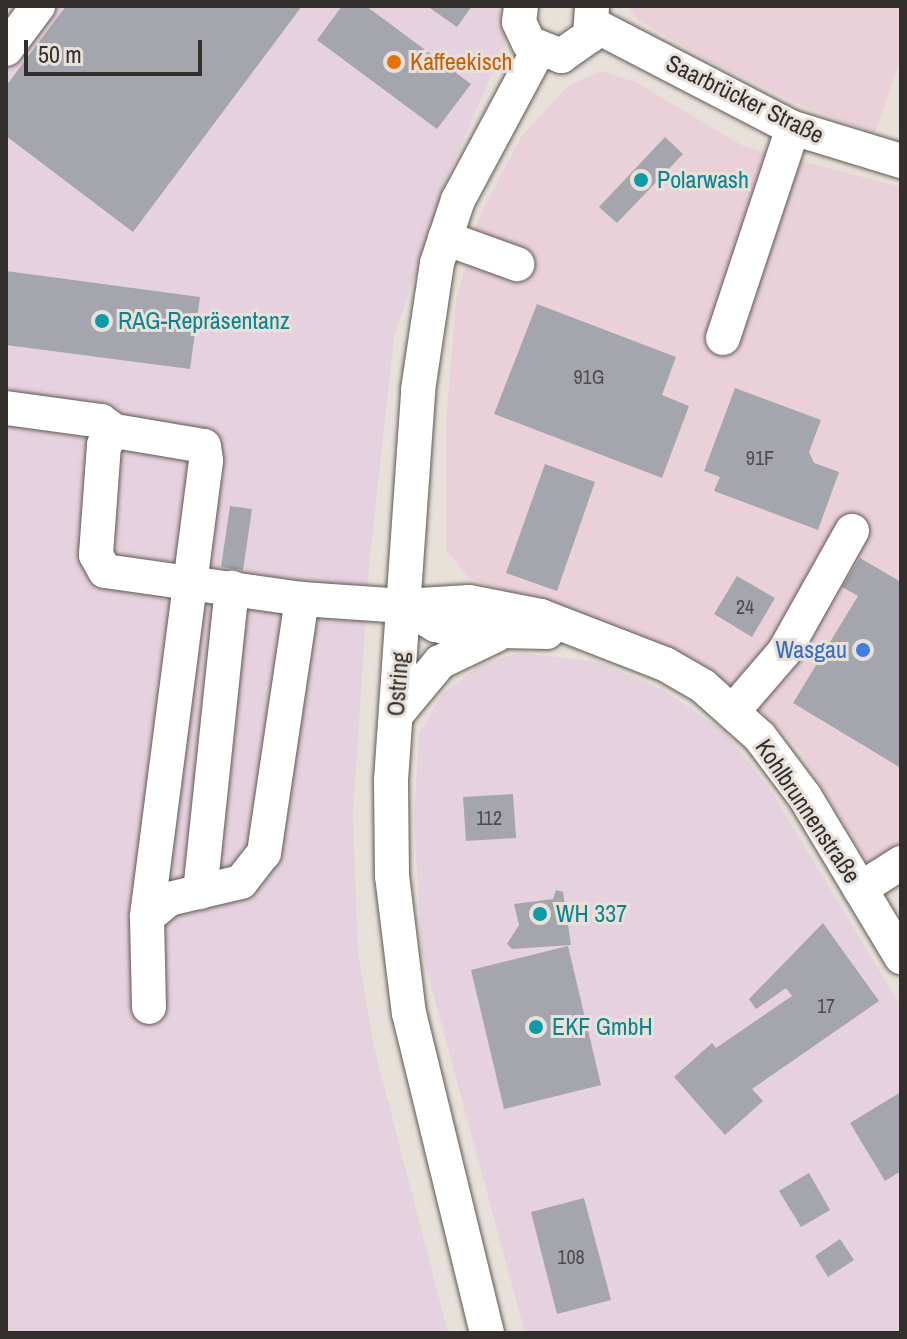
<!DOCTYPE html>
<meta charset="utf-8">
<style>
body{margin:0}
#map{position:relative;width:907px;height:1339px;overflow:hidden;background:#e8e1da;font-family:"Archivo Narrow",sans-serif}
div>[style]{position:absolute}
.commercial>*{inset:0;background:#ead1d9}
.industrial>*{inset:0;background:#e6d1df}
.building>*{inset:0;background:#a4a5ad}
.roads{filter:drop-shadow(0 0 2px #5f5953) drop-shadow(0 0 2px #5f5953)}
.minor>*{height:34px;margin:-17px;padding:0 17px;transform-origin:17px;border-radius:17px;background:#fff}
.dots>*{width:22px;height:22px;translate:-50% -50%;box-sizing:border-box;border:4px solid #e8e1da;border-radius:50%}
span{translate:-50% -50%;white-space:nowrap;text-align:center;line-height:1.15;-webkit-text-stroke:6px #e8e1da;paint-order:stroke}
.number-label{font-size:20px;color:#4e4c4d}
.number-label span{-webkit-text-stroke-width:0}
.food-label{font-size:24px;color:#c56008}
.left{translate:0 -50%;text-align:left}
.street-label{font-size:24px;color:#322f2d}
.culture-label{font-size:24px;color:#0d838f}
.shop-label{font-size:24px;color:#366cbe}
.right{translate:-100% -50%;text-align:right}
.frame{position:absolute;inset:0;border:8px solid #322f2d;pointer-events:none}
.scale{position:absolute;left:24px;top:40px;width:178px;height:36px;box-sizing:border-box;border:4px solid #322f2d;border-top:0;padding-left:10px;font-size:24px;line-height:28px;white-space:nowrap;color:#322f2d;-webkit-text-stroke:6px #e8e1da;paint-order:stroke}
</style>
<div id="map">
<div class="commercial">
<div style="clip-path:polygon(627px 6px,901px 6px,901px 58px,875px 133px,805px 107px,706px 59px,638px 20px)"></div>
<div style="clip-path:polygon(601px 71px,636px 82px,743px 146px,901px 187px,901px 874px,882px 887px,801px 752px,744px 694px,669px 646px,469px 578px,446px 550px,446px 423px,456px 301px,477px 222px,520px 138px,568px 86px)"></div>
</div>
<div class="industrial">
<div style="clip-path:polygon(6px 6px,498px 6px,507px 39px,450px 171px,394px 337px,369px 567px,353px 815px,358px 954px,374px 1047px,448px 1333px,6px 1333px)"></div>
<div style="clip-path:polygon(519px 653px,599px 662px,663px 690px,726px 733px,773px 794px,901px 1006px,901px 1333px,525px 1333px,422px 952px,414px 820px,419px 734px,442px 694px,481px 665px)"></div>
</div>
<div class="building">
<div style="clip-path:polygon(66px 6px,302px 6px,133px 232px,6px 136px,6px 86px)"></div>
<div style="clip-path:polygon(342px 6px,366px 6px,471px 84px,437px 129px,317px 40px)"></div>
<div style="clip-path:polygon(427px 6px,472px 6px,457px 27px)"></div>
<div style="clip-path:polygon(665px 137px,683px 154px,617px 223px,599px 207px)"></div>
<div style="clip-path:polygon(6px 271px,200px 297px,190px 369px,6px 345px)"></div>
<div style="clip-path:polygon(537px 304px,676px 357px,662px 395px,689px 406px,662px 478px,494px 414px)"></div>
<div style="clip-path:polygon(735px 388px,821px 420px,809px 452px,814px 463px,839px 472px,818px 530px,714px 491px,720px 477px,704px 471px)"></div>
<div style="clip-path:polygon(545px 464px,595px 482px,557px 591px,506px 573px)"></div>
<div style="clip-path:polygon(230px 506px,252px 509px,243px 570px,221px 567px)"></div>
<div style="clip-path:polygon(860px 558px,901px 582px,901px 768px,793px 703px,858px 596px,842px 587px)"></div>
<div style="clip-path:polygon(737px 576px,775px 598px,752px 637px,714px 614px)"></div>
<div style="clip-path:polygon(513px 794px,516px 838px,466px 841px,463px 797px)"></div>
<div style="clip-path:polygon(556px 890px,563px 892px,571px 945px,512px 949px,507px 944px,519px 925px,514px 904px,553px 899px)"></div>
<div style="clip-path:polygon(823px 923px,879px 1001px,752px 1089px,763px 1101px,725px 1135px,674px 1077px,712px 1043px,716px 1048px,792px 996px,786px 988px,756px 1009px,749px 999px)"></div>
<div style="clip-path:polygon(568px 946px,601px 1085px,504px 1109px,471px 970px)"></div>
<div style="clip-path:polygon(901px 1092px,901px 1171px,885px 1181px,850px 1123px)"></div>
<div style="clip-path:polygon(809px 1173px,830px 1210px,801px 1227px,779px 1191px)"></div>
<div style="clip-path:polygon(584px 1198px,611px 1300px,557px 1314px,531px 1212px)"></div>
<div style="clip-path:polygon(840px 1239px,854px 1260px,828px 1277px,815px 1256px)"></div>
</div>
<div class="roads">
<div class="minor">
<div style="left:521px;top:6px;width:16px;rotate:97deg"></div>
<div style="left:519px;top:22px;width:23px;rotate:65deg"></div>
<div style="left:529px;top:43px;width:35px;rotate:22deg"></div>
<div style="left:561px;top:56px;width:35px;rotate:-35deg"></div>
<div style="left:590px;top:36px;width:30px;rotate:-86deg"></div>
<div style="left:594px;top:25px;width:224px;rotate:27.4deg"></div>
<div style="left:793px;top:128px;width:113px;rotate:17deg"></div>
<div style="left:6px;top:49px;width:54px;rotate:-53.3deg"></div>
<div style="left:445px;top:238px;width:77px;rotate:19.9deg"></div>
<div style="left:723px;top:338px;width:221px;rotate:-71.6deg"></div>
<div style="left:6px;top:408px;width:96px;rotate:7.8deg"></div>
<div style="left:101px;top:421px;width:17px;rotate:36deg"></div>
<div style="left:115px;top:431px;width:90px;rotate:9.6deg"></div>
<div style="left:204px;top:446px;width:15px;rotate:82deg"></div>
<div style="left:206px;top:461px;width:460px;rotate:97.4deg"></div>
<div style="left:115px;top:431px;width:18px;rotate:128deg"></div>
<div style="left:104px;top:445px;width:110px;rotate:94.2deg"></div>
<div style="left:96px;top:555px;width:18px;rotate:61deg"></div>
<div style="left:105px;top:571px;width:199px;rotate:8.1deg"></div>
<div style="left:302px;top:599px;width:102px;rotate:3.9deg"></div>
<div style="left:404px;top:606px;width:65px;rotate:-3.5deg"></div>
<div style="left:469px;top:602px;width:73px;rotate:11deg"></div>
<div style="left:541px;top:616px;width:133px;rotate:21.2deg"></div>
<div style="left:665px;top:664px;width:44px;rotate:30.1deg"></div>
<div style="left:703px;top:686px;width:76px;rotate:41.8deg"></div>
<div style="left:760px;top:737px;width:75px;rotate:53.1deg"></div>
<div style="left:805px;top:797px;width:187px;rotate:59deg"></div>
<div style="left:404px;top:606px;width:37px;rotate:31deg"></div>
<div style="left:436px;top:625px;width:21px;rotate:14deg"></div>
<div style="left:456px;top:630px;width:91px;rotate:1.3deg"></div>
<div style="left:734px;top:710px;width:77px;rotate:-49.2deg"></div>
<div style="left:784px;top:652px;width:139px;rotate:-60.7deg"></div>
<div style="left:396px;top:715px;width:69px;rotate:-50.3deg"></div>
<div style="left:440px;top:662px;width:62px;rotate:-25.7deg"></div>
<div style="left:860px;top:889px;width:49px;rotate:-32.4deg"></div>
<div style="left:200px;top:892px;width:306px;rotate:-84deg"></div>
<div style="left:149px;top:1007px;width:90px;rotate:-91.3deg"></div>
<div style="left:147px;top:917px;width:28px;rotate:-39deg"></div>
<div style="left:169px;top:899px;width:74px;rotate:-13.3deg"></div>
<div style="left:241px;top:882px;width:37px;rotate:-52deg"></div>
<div style="left:264px;top:853px;width:257px;rotate:-81.5deg"></div>
<div style="left:487px;top:1333px;width:328px;rotate:-103.7deg"></div>
<div style="left:409px;top:1014px;width:139px;rotate:-97deg"></div>
<div style="left:392px;top:876px;width:96px;rotate:-90.6deg"></div>
<div style="left:391px;top:780px;width:391px;rotate:-86deg"></div>
<div style="left:418px;top:390px;width:128px;rotate:-81.5deg"></div>
<div style="left:437px;top:263px;width:66px;rotate:-71.6deg"></div>
<div style="left:458px;top:200px;width:169px;rotate:-61.8deg"></div>
</div>
</div>
<div class="dots">
<div style="left:394px;top:62px;background:#e8710a"></div>
<div style="left:641px;top:180px;background:#0f9aa8"></div>
<div style="left:102px;top:321px;background:#0f9aa8"></div>
<div style="left:863px;top:650px;background:#3f7fe0"></div>
<div style="left:540px;top:914px;background:#0f9aa8"></div>
<div style="left:536px;top:1027px;background:#0f9aa8"></div>
</div>
<div class="number-label">
<span style="left:589px;top:376px">91G</span>
<span style="left:760px;top:457px">91F</span>
<span style="left:745px;top:606px">24</span>
<span style="left:489px;top:817px">112</span>
<span style="left:826px;top:1005px">17</span>
<span style="left:571px;top:1256px">108</span>
</div>
<div class="food-label">
<span class="left" style="left:410px;top:62px">Kaffeekisch</span>
</div>
<div class="street-label">
<span style="left:745px;top:99px;rotate:26deg">Saarbrücker Straße</span>
<span style="left:398px;top:684px;rotate:-86deg">Ostring</span>
<span style="left:808px;top:811px;rotate:56deg">Kohlbrunnenstraße</span>
</div>
<div class="culture-label">
<span class="left" style="left:657px;top:180px">Polarwash</span>
<span class="left" style="left:118px;top:321px">RAG-Repräsentanz</span>
<span class="left" style="left:556px;top:914px">WH 337</span>
<span class="left" style="left:552px;top:1027px">EKF GmbH</span>
</div>
<div class="shop-label">
<span class="right" style="left:847px;top:650px">Wasgau</span>
</div>
<div class="frame"></div>
<div class="scale">50 m</div>
</div>
